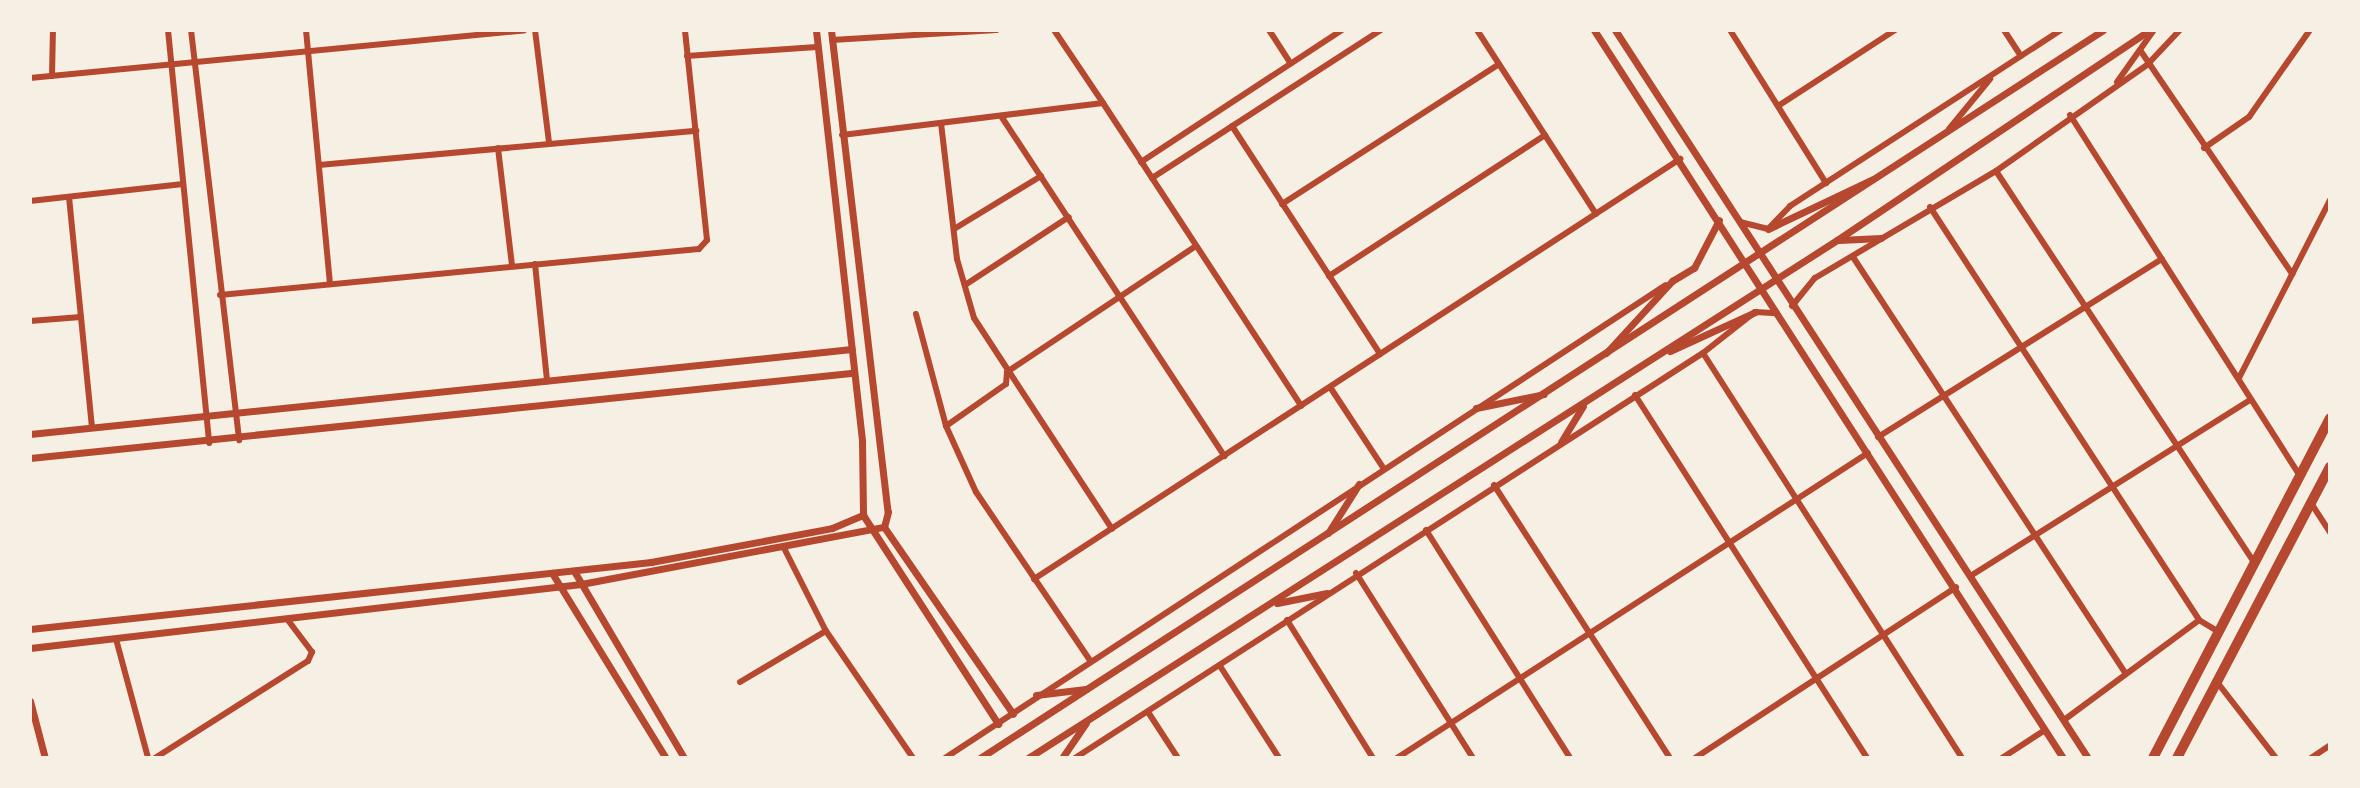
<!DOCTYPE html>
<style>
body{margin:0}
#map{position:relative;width:2360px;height:788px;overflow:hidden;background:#f6efe4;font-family:"Public Sans",sans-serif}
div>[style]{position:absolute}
.minor>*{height:6px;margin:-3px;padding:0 3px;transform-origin:3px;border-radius:3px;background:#b5482f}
.tertiary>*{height:7px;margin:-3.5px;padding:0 3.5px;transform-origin:3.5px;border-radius:3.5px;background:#b5482f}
.motorway>*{height:10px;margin:-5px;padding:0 5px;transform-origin:5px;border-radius:5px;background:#b5482f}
span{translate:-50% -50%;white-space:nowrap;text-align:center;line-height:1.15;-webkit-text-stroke:7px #f6efe4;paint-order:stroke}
.frame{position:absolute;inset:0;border:32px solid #f6efe4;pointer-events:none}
</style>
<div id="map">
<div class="minor">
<div style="left:168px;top:30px;width:415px;rotate:84.3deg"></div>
<div style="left:191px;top:30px;width:413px;rotate:83.3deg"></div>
<div style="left:306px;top:30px;width:254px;rotate:84.6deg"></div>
<div style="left:535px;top:30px;width:114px;rotate:82.9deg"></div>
<div style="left:1054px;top:30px;width:88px;rotate:56.1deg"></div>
<div style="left:1269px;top:30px;width:40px;rotate:57.1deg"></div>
<div style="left:1477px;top:30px;width:219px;rotate:57.1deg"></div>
<div style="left:1730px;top:30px;width:181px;rotate:57.9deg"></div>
<div style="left:2004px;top:30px;width:31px;rotate:57deg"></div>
<div style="left:832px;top:40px;width:165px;rotate:-3.5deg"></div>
<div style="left:2140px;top:50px;width:271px;rotate:55.8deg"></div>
<div style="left:687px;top:56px;width:130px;rotate:-4deg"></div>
<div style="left:52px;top:76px;width:46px;rotate:-88.8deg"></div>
<div style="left:30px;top:78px;width:496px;rotate:-5.5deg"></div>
<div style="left:2117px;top:82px;width:64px;rotate:-54.6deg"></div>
<div style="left:1778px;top:106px;width:140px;rotate:-33deg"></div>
<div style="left:2070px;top:115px;width:428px;rotate:57.5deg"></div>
<div style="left:1001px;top:116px;width:407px;rotate:56.7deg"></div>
<div style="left:941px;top:123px;width:137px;rotate:83.3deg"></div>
<div style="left:957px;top:259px;width:61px;rotate:73.9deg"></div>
<div style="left:974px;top:318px;width:252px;rotate:56.8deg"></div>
<div style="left:1232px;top:126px;width:272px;rotate:57deg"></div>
<div style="left:1949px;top:129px;width:65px;rotate:-50.6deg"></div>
<div style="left:842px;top:135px;width:263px;rotate:-7deg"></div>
<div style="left:1103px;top:103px;width:362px;rotate:56.8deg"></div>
<div style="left:498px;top:148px;width:119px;rotate:83.2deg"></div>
<div style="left:2204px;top:148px;width:55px;rotate:-34.6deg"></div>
<div style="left:2249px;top:117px;width:106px;rotate:-55deg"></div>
<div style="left:1141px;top:162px;width:240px;rotate:-33.3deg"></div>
<div style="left:319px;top:165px;width:379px;rotate:-5.2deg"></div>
<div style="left:1996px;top:171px;width:468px;rotate:56.6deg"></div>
<div style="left:1152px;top:178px;width:273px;rotate:-32.9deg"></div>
<div style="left:69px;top:197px;width:232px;rotate:84.3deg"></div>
<div style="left:30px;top:201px;width:154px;rotate:-6.3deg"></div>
<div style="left:1282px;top:204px;width:258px;rotate:-32.8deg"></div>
<div style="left:1930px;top:207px;width:493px;rotate:56.9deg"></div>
<div style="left:2199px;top:620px;width:23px;rotate:31deg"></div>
<div style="left:1740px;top:222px;width:29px;rotate:14deg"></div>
<div style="left:1768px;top:229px;width:32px;rotate:-46deg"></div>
<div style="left:1790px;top:206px;width:323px;rotate:-33deg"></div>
<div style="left:954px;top:229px;width:102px;rotate:-31.3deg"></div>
<div style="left:1853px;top:257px;width:498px;rotate:56.8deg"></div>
<div style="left:535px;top:264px;width:118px;rotate:84.1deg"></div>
<div style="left:1329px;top:276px;width:258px;rotate:-33.1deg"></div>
<div style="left:965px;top:285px;width:124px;rotate:-33.2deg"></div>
<div style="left:220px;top:295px;width:481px;rotate:-5.5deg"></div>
<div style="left:699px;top:249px;width:12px;rotate:-48deg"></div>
<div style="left:707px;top:240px;width:211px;rotate:-96deg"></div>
<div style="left:1792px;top:306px;width:36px;rotate:-51deg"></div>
<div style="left:1815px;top:278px;width:210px;rotate:-30.6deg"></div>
<div style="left:1996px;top:171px;width:184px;rotate:-35.1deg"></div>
<div style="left:2147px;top:65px;width:48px;rotate:-46.7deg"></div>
<div style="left:916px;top:314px;width:116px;rotate:75deg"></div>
<div style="left:946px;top:426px;width:72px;rotate:65.6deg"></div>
<div style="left:976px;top:492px;width:202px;rotate:55.9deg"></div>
<div style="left:30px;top:321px;width:51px;rotate:-4.5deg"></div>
<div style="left:1703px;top:353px;width:481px;rotate:57.4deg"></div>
<div style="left:2239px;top:378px;width:200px;rotate:-62.9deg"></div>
<div style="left:1330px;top:387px;width:98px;rotate:56.6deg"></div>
<div style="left:1635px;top:395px;width:431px;rotate:57.4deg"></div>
<div style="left:946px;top:426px;width:73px;rotate:-35deg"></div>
<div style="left:1006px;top:384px;width:12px;rotate:-85deg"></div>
<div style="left:1007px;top:372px;width:227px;rotate:-33.7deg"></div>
<div style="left:1878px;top:437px;width:335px;rotate:-32.1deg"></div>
<div style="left:1494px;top:485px;width:325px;rotate:57.2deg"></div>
<div style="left:2311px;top:503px;width:35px;rotate:57deg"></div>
<div style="left:1426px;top:530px;width:270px;rotate:57.7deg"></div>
<div style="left:784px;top:548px;width:93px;rotate:63.2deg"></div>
<div style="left:1356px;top:573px;width:219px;rotate:57.7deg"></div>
<div style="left:1972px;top:575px;width:328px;rotate:-32.2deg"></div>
<div style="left:1034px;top:579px;width:771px;rotate:-33.03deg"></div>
<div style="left:1287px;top:620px;width:163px;rotate:58.1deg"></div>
<div style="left:116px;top:639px;width:123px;rotate:74.9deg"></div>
<div style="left:1220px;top:666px;width:109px;rotate:57.3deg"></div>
<div style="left:740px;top:682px;width:100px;rotate:-30.7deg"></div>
<div style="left:826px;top:631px;width:154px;rotate:55.6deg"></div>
<div style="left:2217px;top:682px;width:96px;rotate:52.2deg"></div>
<div style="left:1148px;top:712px;width:55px;rotate:56.9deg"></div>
<div style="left:2064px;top:720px;width:168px;rotate:-36.5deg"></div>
<div style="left:155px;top:758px;width:181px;rotate:-32.4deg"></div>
<div style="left:308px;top:661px;width:10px;rotate:-66deg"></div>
<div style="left:312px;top:652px;width:41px;rotate:-127.1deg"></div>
<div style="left:945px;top:758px;width:862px;rotate:-33.27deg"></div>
<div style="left:1075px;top:758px;width:747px;rotate:-32.82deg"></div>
<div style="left:1703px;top:353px;width:66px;rotate:-38.3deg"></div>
<div style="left:1755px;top:312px;width:22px;rotate:3deg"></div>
<div style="left:1397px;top:758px;width:561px;rotate:-32.93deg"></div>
<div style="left:1695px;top:758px;width:312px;rotate:-33.2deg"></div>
<div style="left:2002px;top:758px;width:51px;rotate:-33.1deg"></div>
<div style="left:2311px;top:758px;width:23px;rotate:-34deg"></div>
</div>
<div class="tertiary">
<div style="left:816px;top:30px;width:414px;rotate:83.6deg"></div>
<div style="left:862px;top:441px;width:74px;rotate:89.2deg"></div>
<div style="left:863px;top:515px;width:249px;rotate:57.1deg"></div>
<div style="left:831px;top:30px;width:485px;rotate:83.3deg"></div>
<div style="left:888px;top:512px;width:16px;rotate:105deg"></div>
<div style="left:884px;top:527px;width:227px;rotate:55.4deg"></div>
<div style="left:1594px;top:30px;width:866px;rotate:57.21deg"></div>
<div style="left:1615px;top:30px;width:868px;rotate:56.99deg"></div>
<div style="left:1768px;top:229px;width:116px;rotate:-25.5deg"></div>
<div style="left:1839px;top:240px;width:42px;rotate:-2.7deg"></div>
<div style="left:1670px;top:351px;width:94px;rotate:-24.6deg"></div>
<div style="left:1606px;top:353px;width:98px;rotate:-47.5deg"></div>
<div style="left:1672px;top:281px;width:26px;rotate:-31deg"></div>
<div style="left:1694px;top:268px;width:54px;rotate:-62.5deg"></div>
<div style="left:1476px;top:408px;width:69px;rotate:-11.6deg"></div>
<div style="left:30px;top:434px;width:826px;rotate:-5.9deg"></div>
<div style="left:1561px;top:442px;width:42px;rotate:-58.6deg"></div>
<div style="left:30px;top:458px;width:825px;rotate:-5.91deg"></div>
<div style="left:1328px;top:533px;width:58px;rotate:-57.7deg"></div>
<div style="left:574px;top:571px;width:217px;rotate:59.5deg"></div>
<div style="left:552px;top:573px;width:217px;rotate:58.4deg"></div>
<div style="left:1277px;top:603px;width:51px;rotate:-11.3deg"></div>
<div style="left:30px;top:629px;width:625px;rotate:-6.16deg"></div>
<div style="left:651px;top:562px;width:184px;rotate:-10.6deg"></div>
<div style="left:832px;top:528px;width:34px;rotate:-23deg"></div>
<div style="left:30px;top:648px;width:555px;rotate:-6.63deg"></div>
<div style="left:581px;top:584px;width:308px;rotate:-10.7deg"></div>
<div style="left:1036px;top:695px;width:50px;rotate:-6.8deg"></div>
<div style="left:30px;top:701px;width:59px;rotate:75.3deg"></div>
<div style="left:980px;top:758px;width:1338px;rotate:-32.95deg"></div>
<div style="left:1028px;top:758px;width:961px;rotate:-32.63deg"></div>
<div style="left:1837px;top:240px;width:376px;rotate:-33.9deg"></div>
<div style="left:1062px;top:758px;width:42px;rotate:-55.6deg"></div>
</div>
<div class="motorway">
<div style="left:2153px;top:758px;width:383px;rotate:-62.5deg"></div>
<div style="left:2177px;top:758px;width:329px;rotate:-62.3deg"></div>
</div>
<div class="frame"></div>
</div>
